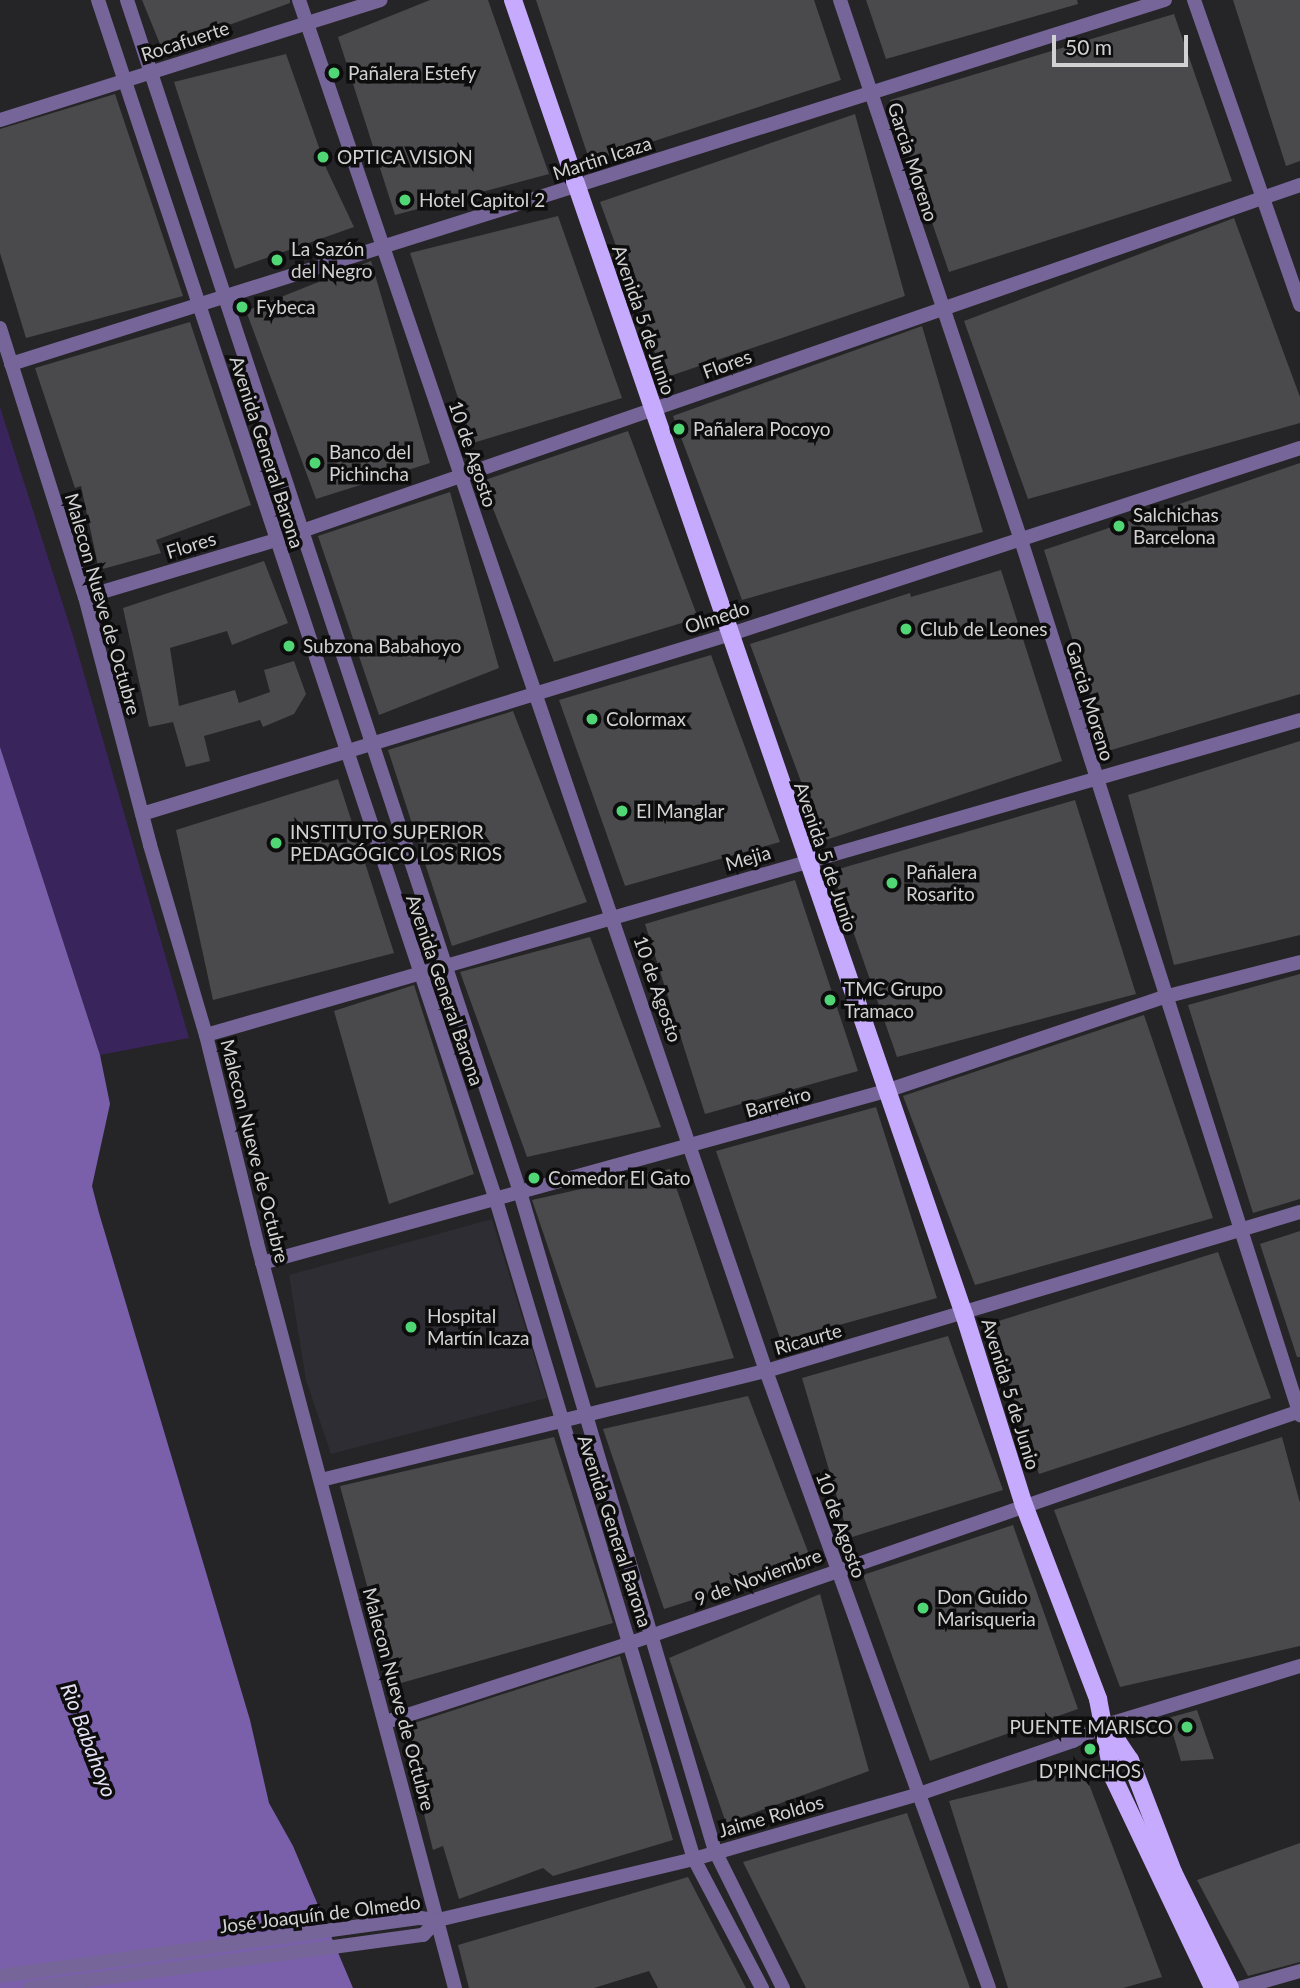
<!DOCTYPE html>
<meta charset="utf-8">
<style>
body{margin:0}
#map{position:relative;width:1300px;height:1988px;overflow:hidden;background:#252426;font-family:Lato,sans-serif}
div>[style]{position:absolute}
.built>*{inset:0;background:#2f2d34}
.green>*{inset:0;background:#3a245c}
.water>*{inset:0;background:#7a5fab}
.building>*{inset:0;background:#4a494c}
.street>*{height:14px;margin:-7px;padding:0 7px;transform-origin:7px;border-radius:7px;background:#766598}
.primary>*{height:18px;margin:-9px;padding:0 9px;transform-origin:9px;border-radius:9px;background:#c6aafe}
.dots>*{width:19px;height:19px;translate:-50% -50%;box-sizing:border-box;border:4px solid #0e0d0e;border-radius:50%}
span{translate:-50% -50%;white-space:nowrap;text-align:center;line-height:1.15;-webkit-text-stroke:7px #0e0d0e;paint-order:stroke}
.street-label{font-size:19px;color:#d2d2d3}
.poi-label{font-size:19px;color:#d2d2d3}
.left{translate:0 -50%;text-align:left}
.right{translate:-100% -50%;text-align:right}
.water-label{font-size:21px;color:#e6e0f5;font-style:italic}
.scale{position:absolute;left:1052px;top:35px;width:136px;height:32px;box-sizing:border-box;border:4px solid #d2d2d3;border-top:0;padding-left:9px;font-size:21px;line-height:24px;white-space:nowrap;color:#d2d2d3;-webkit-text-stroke:5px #0e0d0e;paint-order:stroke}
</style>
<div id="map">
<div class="built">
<div style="clip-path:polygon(492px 1219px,547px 1398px,331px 1454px,306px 1380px,289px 1275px)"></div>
</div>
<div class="green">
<div style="clip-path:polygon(0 407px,73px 636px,189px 1038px,100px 1055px,0 747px)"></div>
</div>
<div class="water">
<div style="clip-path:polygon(0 747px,100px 1055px,110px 1104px,92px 1186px,99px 1213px,250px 1720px,269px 1803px,293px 1846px,353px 1988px,0 1988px)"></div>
</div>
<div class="building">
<div style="clip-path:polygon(142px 0,290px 0,290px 3px,162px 49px)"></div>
<div style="clip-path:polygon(430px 0,488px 0,549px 174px,395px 215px,338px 37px)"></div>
<div style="clip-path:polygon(536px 0,814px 0,841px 80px,590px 162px)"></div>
<div style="clip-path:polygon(866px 0,1077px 0,1078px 4px,886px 59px)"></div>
<div style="clip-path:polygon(1233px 0,1300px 0,1300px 161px,1286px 166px)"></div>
<div style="clip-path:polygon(1174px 14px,1232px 181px,949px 272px,890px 100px)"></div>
<div style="clip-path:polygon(286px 54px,327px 170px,354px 227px,235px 269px,174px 82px)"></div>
<div style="clip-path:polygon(115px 94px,183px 296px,26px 338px,0 253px,0 129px)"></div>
<div style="clip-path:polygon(855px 114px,905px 296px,664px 378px,600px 202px)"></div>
<div style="clip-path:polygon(558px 216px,622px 398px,473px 443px,410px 253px)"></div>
<div style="clip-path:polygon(1234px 218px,1300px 397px,1300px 423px,1028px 499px,964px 321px)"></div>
<div style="clip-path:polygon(371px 261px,430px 463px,316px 499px,246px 311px)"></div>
<div style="clip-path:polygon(190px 322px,251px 505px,156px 540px,161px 553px,99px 570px,81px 486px,75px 488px,35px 368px)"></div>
<div style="clip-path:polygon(922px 326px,983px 532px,742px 600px,673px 416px)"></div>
<div style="clip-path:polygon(628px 431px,698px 618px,554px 662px,482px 481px)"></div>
<div style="clip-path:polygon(1300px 463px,1300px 694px,1108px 751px,1044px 550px)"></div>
<div style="clip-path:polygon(450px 492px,499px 668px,379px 715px,318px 536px)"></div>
<div style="clip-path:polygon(264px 561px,288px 623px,232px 645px,227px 631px,170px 648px,179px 706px,235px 690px,239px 703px,270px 692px,264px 670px,294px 661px,306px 694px,294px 714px,263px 727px,260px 720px,204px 736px,210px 761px,186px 767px,173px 722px,149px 727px,123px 608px)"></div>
<div style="clip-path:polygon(1001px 570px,1062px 761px,823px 841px,750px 644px,910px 593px,911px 597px)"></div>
<div style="clip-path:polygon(711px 655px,780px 842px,625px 886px,559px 700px)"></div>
<div style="clip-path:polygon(513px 711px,587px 902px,452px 946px,388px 750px)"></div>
<div style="clip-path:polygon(1300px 741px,1300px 935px,1174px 965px,1128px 795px)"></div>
<div style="clip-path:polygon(338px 779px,394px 953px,213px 1000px,176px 830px)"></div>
<div style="clip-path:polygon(1075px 800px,1136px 994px,897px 1057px,832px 871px)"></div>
<div style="clip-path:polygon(795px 880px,858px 1071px,705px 1114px,645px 924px)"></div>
<div style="clip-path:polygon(590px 937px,661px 1127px,527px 1157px,460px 972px)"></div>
<div style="clip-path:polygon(1300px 974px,1300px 1199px,1253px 1213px,1188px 1005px)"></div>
<div style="clip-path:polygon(414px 985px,474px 1174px,389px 1204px,334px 1011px)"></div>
<div style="clip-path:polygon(1144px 1015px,1213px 1218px,975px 1285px,903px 1096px)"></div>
<div style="clip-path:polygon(876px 1107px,937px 1298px,781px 1341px,716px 1151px)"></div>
<div style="clip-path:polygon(670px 1169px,734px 1358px,596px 1388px,532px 1200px)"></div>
<div style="clip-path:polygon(1300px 1231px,1300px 1357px,1297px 1357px,1260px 1244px)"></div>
<div style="clip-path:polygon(1218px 1252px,1271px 1398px,1039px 1474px,989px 1324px)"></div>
<div style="clip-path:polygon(948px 1336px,1003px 1490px,849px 1538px,802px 1378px)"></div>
<div style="clip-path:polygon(748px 1396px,812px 1562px,664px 1609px,603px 1429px)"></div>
<div style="clip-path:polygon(554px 1437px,613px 1623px,394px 1685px,340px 1486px)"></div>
<div style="clip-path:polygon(1282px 1437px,1300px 1503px,1300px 1646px,1120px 1687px,1054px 1510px)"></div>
<div style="clip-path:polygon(1013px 1525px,1078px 1709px,930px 1761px,863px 1575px)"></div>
<div style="clip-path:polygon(820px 1594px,869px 1771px,726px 1823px,669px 1658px)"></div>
<div style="clip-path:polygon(620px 1656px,673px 1840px,553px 1876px,543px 1868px,459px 1899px,443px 1846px,433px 1850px,402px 1727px)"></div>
<div style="clip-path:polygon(1197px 1710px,1214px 1759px,1181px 1761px,1168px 1718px)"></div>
<div style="clip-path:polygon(1083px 1768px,1162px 1977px,1123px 1988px,1008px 1988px,949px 1801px)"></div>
<div style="clip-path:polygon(907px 1813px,970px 1988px,806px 1988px,743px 1862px)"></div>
<div style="clip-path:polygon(1300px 1843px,1300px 1962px,1248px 1976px,1197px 1880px)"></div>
<div style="clip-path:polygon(688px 1877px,746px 1988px,658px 1988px,649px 1971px,594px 1988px,469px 1988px,458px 1945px)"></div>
</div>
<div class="street">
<div style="left:98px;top:0;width:1264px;rotate:71.65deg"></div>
<div style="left:496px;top:1200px;width:688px;rotate:73.28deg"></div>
<div style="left:694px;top:1859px;width:146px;rotate:62.2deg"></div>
<div style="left:127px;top:0;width:1255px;rotate:71.75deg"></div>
<div style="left:520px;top:1192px;width:687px;rotate:73.52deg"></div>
<div style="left:715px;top:1851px;width:153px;rotate:63.6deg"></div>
<div style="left:299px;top:0;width:1448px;rotate:71.19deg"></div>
<div style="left:766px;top:1371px;width:656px;rotate:70.13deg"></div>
<div style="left:840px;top:0;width:566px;rotate:71.47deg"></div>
<div style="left:1020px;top:537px;width:922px;rotate:72.31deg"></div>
<div style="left:1194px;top:0;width:323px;rotate:70.8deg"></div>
<div style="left:0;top:120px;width:399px;rotate:-17.5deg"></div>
<div style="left:0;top:328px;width:282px;rotate:72.5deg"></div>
<div style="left:85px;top:597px;width:256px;rotate:75.3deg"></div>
<div style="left:150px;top:845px;width:198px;rotate:73.6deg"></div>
<div style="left:206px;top:1035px;width:214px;rotate:76.2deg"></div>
<div style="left:257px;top:1243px;width:771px;rotate:75.12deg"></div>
<div style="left:11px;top:364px;width:1210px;rotate:-17.51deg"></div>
<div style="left:85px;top:597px;width:199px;rotate:-16.6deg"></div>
<div style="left:276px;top:540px;width:1084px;rotate:-19.12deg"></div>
<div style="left:142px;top:814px;width:613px;rotate:-16.99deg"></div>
<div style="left:728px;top:635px;width:602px;rotate:-18.1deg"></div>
<div style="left:206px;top:1035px;width:1138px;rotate:-16.06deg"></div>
<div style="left:262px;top:1263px;width:647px;rotate:-15.41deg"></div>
<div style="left:886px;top:1091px;width:293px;rotate:-18.7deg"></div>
<div style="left:1164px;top:997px;width:140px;rotate:-14.4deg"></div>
<div style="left:321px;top:1480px;width:458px;rotate:-13.8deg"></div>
<div style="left:766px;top:1371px;width:557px;rotate:-16.58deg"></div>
<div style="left:386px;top:1722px;width:256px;rotate:-17.9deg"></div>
<div style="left:630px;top:1643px;width:709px;rotate:-19.1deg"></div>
<div style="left:0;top:1976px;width:424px;rotate:-7.9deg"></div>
<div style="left:420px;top:1918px;width:18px;rotate:6deg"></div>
<div style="left:438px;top:1920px;width:263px;rotate:-13.4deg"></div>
<div style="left:694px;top:1859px;width:234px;rotate:-16.1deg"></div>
<div style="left:919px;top:1794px;width:163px;rotate:-19deg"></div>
<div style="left:1073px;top:1741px;width:37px;rotate:-26deg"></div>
<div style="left:1106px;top:1725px;width:203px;rotate:-16.9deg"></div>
<div style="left:30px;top:1988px;width:397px;rotate:-7.7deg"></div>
<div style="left:423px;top:1935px;width:21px;rotate:-45deg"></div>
<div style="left:1240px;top:1988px;width:62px;rotate:-15.8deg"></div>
</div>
<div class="primary">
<div style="left:513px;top:0;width:1389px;rotate:71.06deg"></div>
<div style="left:964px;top:1314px;width:200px;rotate:72.6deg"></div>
<div style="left:1024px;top:1505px;width:208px;rotate:69.1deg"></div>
<div style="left:1098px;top:1699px;width:79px;rotate:79.1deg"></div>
<div style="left:1113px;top:1777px;width:233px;rotate:64.6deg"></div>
<div style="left:1109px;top:1729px;width:37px;rotate:56deg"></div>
<div style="left:1130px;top:1760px;width:120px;rotate:69deg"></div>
<div style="left:1173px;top:1872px;width:129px;rotate:63.8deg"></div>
</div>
<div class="dots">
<div style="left:334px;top:73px;background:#50d674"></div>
<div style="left:323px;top:157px;background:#50d674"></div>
<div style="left:405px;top:200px;background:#50d674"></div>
<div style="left:277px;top:260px;background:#50d674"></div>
<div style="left:242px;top:307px;background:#50d674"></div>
<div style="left:679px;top:429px;background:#50d674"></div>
<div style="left:315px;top:463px;background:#50d674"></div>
<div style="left:1119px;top:526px;background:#50d674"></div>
<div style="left:906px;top:629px;background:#50d674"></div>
<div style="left:289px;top:646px;background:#50d674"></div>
<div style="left:592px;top:719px;background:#50d674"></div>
<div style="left:622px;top:811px;background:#50d674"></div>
<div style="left:276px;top:843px;background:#50d674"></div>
<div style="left:892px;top:883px;background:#50d674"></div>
<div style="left:830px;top:1000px;background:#50d674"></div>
<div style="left:534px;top:1178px;background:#50d674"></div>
<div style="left:411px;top:1327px;background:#50d674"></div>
<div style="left:923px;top:1608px;background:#50d674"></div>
<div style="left:1187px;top:1727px;background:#50d674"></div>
<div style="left:1090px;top:1749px;background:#50d674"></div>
</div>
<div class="street-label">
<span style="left:185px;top:41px;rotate:-18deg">Rocafuerte</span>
<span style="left:602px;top:158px;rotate:-18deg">Martin Icaza</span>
<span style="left:913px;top:162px;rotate:72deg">Garcia Moreno</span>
<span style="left:644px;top:320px;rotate:71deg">Avenida 5 de Junio</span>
<span style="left:727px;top:364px;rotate:-20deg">Flores</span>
<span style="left:267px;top:452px;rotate:72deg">Avenida General Barona</span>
<span style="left:473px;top:454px;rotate:71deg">10 de Agosto</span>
<span style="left:191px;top:545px;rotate:-17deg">Flores</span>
<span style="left:103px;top:604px;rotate:74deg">Malecon Nueve de Octubre</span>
<span style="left:717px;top:617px;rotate:-18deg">Olmedo</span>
<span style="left:1090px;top:701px;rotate:73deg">Garcia Moreno</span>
<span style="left:826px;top:857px;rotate:71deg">Avenida 5 de Junio</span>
<span style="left:748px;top:858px;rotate:-16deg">Mejia</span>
<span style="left:658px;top:989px;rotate:71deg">10 de Agosto</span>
<span style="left:445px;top:990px;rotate:71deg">Avenida General Barona</span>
<span style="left:778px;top:1102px;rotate:-16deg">Barreiro</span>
<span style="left:255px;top:1151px;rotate:76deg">Malecon Nueve de Octubre</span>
<span style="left:808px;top:1339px;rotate:-16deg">Ricaurte</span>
<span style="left:1011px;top:1394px;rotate:73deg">Avenida 5 de Junio</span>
<span style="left:841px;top:1525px;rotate:70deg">10 de Agosto</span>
<span style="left:615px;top:1531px;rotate:72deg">Avenida General Barona</span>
<span style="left:758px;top:1577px;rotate:-20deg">9 de Noviembre</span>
<span style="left:399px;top:1699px;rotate:75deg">Malecon Nueve de Octubre</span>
<span style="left:771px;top:1816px;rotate:-16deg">Jaime Roldos</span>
<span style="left:320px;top:1914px;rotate:-7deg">José Joaquín de Olmedo</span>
</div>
<div class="poi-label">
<span class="left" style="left:348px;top:73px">Pañalera Estefy</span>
<span class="left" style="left:337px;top:157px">OPTICA VISION</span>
<span class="left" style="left:419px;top:200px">Hotel Capitol 2</span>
<span class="left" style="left:291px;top:260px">La Sazón<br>del Negro</span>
<span class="left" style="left:256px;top:307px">Fybeca</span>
<span class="left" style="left:693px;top:429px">Pañalera Pocoyo</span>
<span class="left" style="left:329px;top:463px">Banco del<br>Pichincha</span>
<span class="left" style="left:1133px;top:526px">Salchichas<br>Barcelona</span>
<span class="left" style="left:920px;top:629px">Club de Leones</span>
<span class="left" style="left:303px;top:646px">Subzona Babahoyo</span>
<span class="left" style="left:606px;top:719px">Colormax</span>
<span class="left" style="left:636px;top:811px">El Manglar</span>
<span class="left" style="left:290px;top:843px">INSTITUTO SUPERIOR<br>PEDAGÓGICO LOS RIOS</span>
<span class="left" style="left:906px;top:883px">Pañalera<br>Rosarito</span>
<span class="left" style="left:844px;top:1000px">TMC Grupo<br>Tramaco</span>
<span class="left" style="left:548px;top:1178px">Comedor El Gato</span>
<span class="left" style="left:427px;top:1327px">Hospital<br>Martín Icaza</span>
<span class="left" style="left:937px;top:1608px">Don Guido<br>Marisqueria</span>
<span class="right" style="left:1173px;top:1727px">PUENTE MARISCO</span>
<span style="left:1090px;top:1771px">D'PINCHOS</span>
</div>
<div class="water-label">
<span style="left:89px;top:1740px;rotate:69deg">Rio Babahoyo</span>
</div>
<div class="scale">50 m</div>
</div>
